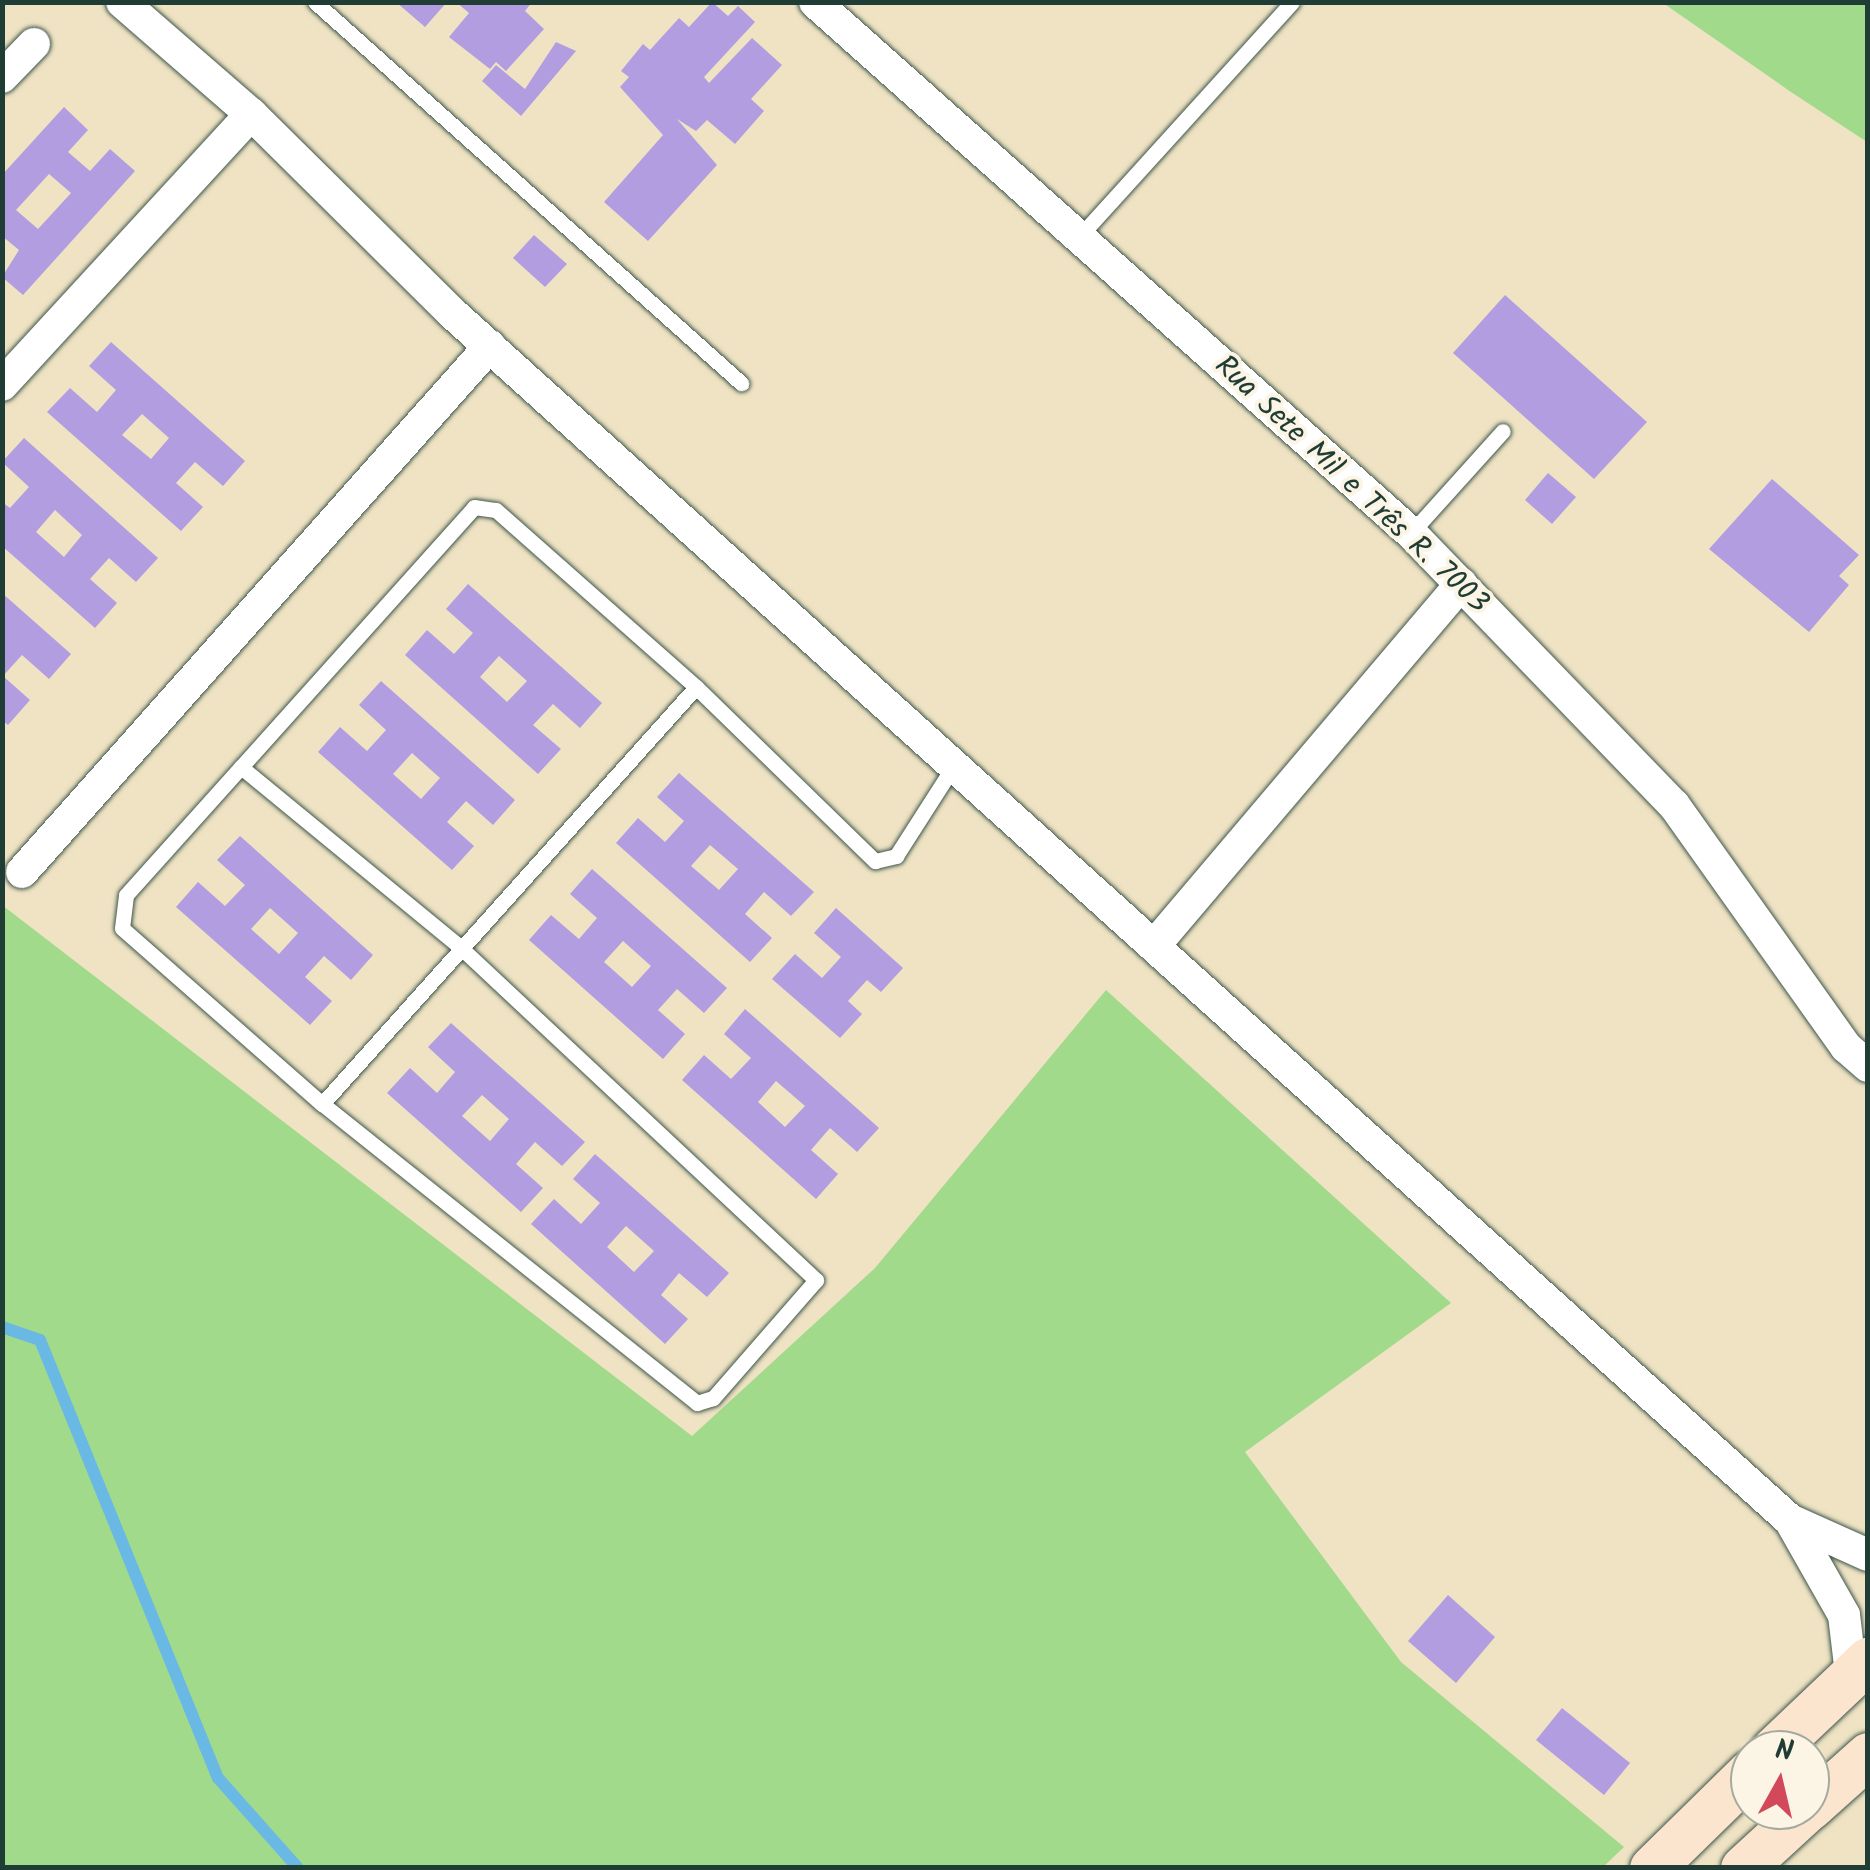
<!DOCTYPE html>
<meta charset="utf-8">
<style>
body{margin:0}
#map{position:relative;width:1870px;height:1870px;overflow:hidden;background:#efe3c4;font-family:Kalam,sans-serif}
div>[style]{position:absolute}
.green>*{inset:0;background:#a2da8c}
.stream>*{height:12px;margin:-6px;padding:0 6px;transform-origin:6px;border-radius:6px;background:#69b9e4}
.building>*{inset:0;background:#b29de1}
.roads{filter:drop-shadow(0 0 2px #3e564a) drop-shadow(0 0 2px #3e564a)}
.lane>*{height:15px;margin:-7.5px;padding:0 7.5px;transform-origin:7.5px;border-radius:7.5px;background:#fff}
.street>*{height:32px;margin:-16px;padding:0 16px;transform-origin:16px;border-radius:16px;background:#fff}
.secondary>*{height:45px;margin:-22.5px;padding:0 22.5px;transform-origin:22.5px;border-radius:22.5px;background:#fce5cf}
span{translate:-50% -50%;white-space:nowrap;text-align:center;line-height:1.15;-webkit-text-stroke:8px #fcf5e5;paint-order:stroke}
.street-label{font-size:30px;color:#1f3d34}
.frame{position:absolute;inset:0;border:5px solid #1f3d34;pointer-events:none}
.north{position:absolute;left:1730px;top:1730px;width:100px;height:100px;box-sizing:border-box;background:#fcf5e5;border:2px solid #a4ab9e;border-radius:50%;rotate:8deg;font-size:28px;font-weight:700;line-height:40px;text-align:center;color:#1f3d34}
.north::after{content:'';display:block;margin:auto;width:35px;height:45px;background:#d1495b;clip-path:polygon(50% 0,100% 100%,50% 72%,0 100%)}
</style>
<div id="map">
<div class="green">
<div style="clip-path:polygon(1663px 3px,1867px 3px,1867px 142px,1791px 92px)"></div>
<div style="clip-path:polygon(2px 905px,692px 1436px,875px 1268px,1106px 990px,1451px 1303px,1245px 1452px,1401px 1662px,1624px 1847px,1602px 1868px,3px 1867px)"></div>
</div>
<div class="stream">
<div style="left:2px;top:1327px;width:40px;rotate:18.9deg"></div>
<div style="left:40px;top:1340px;width:473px;rotate:67.9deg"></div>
<div style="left:218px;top:1778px;width:120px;rotate:48.4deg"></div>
</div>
<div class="building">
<div style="clip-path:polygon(396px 2px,447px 2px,425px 27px)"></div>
<div style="clip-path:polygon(456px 2px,532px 2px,525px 11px,544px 29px,506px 71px,496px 62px,490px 69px,449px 37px,469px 13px)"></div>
<div style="clip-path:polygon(712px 2px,728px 16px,738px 6px,755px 22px,704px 77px,709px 83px,752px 38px,782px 65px,751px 99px,764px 111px,735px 144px,707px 120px,696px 131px,677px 119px,717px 165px,648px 241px,604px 202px,663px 135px,620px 87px,629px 77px,621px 71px,643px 44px,650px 50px,679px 18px,689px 27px)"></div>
<div style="clip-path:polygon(556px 42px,576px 51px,521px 116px,482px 81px,496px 65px,525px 89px)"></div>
<div style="clip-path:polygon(evenodd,64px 107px,88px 130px,68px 152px,90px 171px,110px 149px,135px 171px,23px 295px,2px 277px,19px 250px,2px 236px,2px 175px,64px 107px,49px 174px,71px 193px,38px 229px,16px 210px,49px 174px)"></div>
<div style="clip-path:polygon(534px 235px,567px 264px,545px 287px,513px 258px)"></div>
<div style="clip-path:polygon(1505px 295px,1647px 422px,1594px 479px,1453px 353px)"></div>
<div style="clip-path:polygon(evenodd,111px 342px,245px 461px,223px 486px,195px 462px,176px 483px,203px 507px,181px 531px,47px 412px,70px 388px,97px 412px,116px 390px,89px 366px,111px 342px,142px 414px,169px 438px,151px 459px,122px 435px,142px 414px)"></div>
<div style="clip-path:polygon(evenodd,24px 438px,158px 558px,136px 582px,109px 558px,90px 579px,117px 603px,95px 628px,2px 546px,2px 502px,10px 508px,29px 487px,2px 462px,24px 438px,55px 510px,82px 535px,64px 557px,36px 532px,55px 510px)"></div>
<div style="clip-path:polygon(1548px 473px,1576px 497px,1552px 524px,1525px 500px)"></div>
<div style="clip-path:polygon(1772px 479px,1859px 555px,1839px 576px,1849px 585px,1809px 632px,1709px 549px)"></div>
<div style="clip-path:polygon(evenodd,468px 584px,602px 703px,580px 728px,553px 704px,533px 725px,561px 749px,538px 774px,405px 655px,427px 630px,454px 654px,473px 633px,446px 609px,468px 584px,499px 656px,527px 681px,507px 702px,480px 677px,499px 656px)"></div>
<div style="clip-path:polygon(2px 593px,71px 654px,49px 679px,22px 655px,3px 676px,30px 700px,8px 725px,2px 720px)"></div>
<div style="clip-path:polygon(evenodd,381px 681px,515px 800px,493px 825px,466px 801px,447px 822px,474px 846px,452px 870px,318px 752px,340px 727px,367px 751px,386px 730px,359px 705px,381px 681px,412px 753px,440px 778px,421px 799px,393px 774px,412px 753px)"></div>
<div style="clip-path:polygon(evenodd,679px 773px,814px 892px,791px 916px,764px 892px,745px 914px,772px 938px,750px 962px,616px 843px,638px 818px,665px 842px,684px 821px,657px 797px,679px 773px,710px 845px,738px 869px,719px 890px,691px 866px,710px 845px)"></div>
<div style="clip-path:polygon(evenodd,240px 836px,373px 955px,351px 980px,324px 956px,305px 977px,332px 1001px,310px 1025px,176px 907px,198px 882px,225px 906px,245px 885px,217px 860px,240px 836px,270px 908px,298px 933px,279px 954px,251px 929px,270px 908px)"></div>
<div style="clip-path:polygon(evenodd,592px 869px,727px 988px,704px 1013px,677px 989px,658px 1010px,685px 1034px,663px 1059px,529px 940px,551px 915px,579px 939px,597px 918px,570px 894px,592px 869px,623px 941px,651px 966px,632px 987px,604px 962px,623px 941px)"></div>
<div style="clip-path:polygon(836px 908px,903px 968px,881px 992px,867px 980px,848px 1001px,862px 1014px,840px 1038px,772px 979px,795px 954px,822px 978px,841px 957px,814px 933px)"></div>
<div style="clip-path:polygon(evenodd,745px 1009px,879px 1128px,857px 1152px,830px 1128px,811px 1150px,838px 1174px,816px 1199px,682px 1080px,704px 1055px,731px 1079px,751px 1058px,724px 1034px,745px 1009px,776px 1081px,805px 1106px,785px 1127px,758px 1102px,776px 1081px)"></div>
<div style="clip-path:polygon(evenodd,451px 1023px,585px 1142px,562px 1166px,535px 1142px,516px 1164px,543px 1188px,521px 1212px,387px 1093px,410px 1068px,437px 1093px,455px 1072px,428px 1047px,451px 1023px,482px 1095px,509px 1119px,490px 1141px,462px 1116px,482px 1095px)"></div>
<div style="clip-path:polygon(evenodd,595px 1154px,729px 1273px,707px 1297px,679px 1273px,661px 1295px,688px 1319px,665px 1344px,531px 1224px,554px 1199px,581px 1224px,600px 1203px,573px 1179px,595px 1154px,626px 1226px,654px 1251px,634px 1272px,607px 1247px,626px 1226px)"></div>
<div style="clip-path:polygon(1448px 1595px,1495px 1637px,1456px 1683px,1408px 1641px)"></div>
<div style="clip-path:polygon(1562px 1708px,1630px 1763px,1604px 1795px,1536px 1740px)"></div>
</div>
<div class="roads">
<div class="lane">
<div style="left:315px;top:2px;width:572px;rotate:41.81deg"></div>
<div style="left:1079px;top:237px;width:317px;rotate:-47.8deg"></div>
<div style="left:1411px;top:533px;width:137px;rotate:-48deg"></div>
<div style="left:241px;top:767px;width:282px;rotate:39.4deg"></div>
<div style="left:459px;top:946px;width:489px;rotate:43.1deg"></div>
<div style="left:816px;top:1280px;width:157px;rotate:131.1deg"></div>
<div style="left:713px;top:1398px;width:17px;rotate:163deg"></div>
<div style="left:697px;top:1403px;width:480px;rotate:-141.4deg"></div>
<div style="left:322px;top:1104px;width:266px;rotate:-138.7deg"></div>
<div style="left:122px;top:928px;width:33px;rotate:-83deg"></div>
<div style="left:126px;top:895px;width:172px;rotate:-48.1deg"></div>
<div style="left:241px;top:767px;width:349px;rotate:-48.1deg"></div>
<div style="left:474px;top:507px;width:22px;rotate:8deg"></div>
<div style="left:496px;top:510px;width:267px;rotate:41.5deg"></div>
<div style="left:696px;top:687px;width:250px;rotate:44.2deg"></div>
<div style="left:875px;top:861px;width:22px;rotate:-13deg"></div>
<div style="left:896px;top:856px;width:106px;rotate:-57.4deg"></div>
<div style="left:322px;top:1104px;width:560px;rotate:-48.11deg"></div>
</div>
<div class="street">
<div style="left:122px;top:2px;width:171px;rotate:41deg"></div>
<div style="left:251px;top:114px;width:281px;rotate:44.7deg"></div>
<div style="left:451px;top:312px;width:1803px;rotate:42.06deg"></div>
<div style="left:1790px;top:1520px;width:109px;rotate:60.4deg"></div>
<div style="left:1844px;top:1615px;width:59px;rotate:83.2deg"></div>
<div style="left:815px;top:2px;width:798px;rotate:41.7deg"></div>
<div style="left:1411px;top:533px;width:378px;rotate:46deg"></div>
<div style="left:1674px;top:805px;width:297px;rotate:54.6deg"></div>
<div style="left:1846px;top:1047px;width:29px;rotate:41deg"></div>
<div style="left:2px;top:77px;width:46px;rotate:-45.9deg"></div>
<div style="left:2px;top:385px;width:368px;rotate:-47.4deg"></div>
<div style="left:22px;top:872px;width:704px;rotate:-48.34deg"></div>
<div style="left:1154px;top:946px;width:475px;rotate:-49.7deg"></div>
<div style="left:1790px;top:1520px;width:85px;rotate:24.2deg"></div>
</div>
<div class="secondary">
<div style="left:1773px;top:1750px;width:131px;rotate:-43.5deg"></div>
<div style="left:1810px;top:1807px;width:78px;rotate:-41.9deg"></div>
<div style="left:1652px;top:1868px;width:137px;rotate:-44.4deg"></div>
<div style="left:1743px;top:1868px;width:86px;rotate:-42.6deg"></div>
</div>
</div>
<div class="street-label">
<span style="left:1351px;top:485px;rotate:43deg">Rua Sete Mil e Três R. 7003</span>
</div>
<div class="frame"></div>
<div class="north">N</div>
</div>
